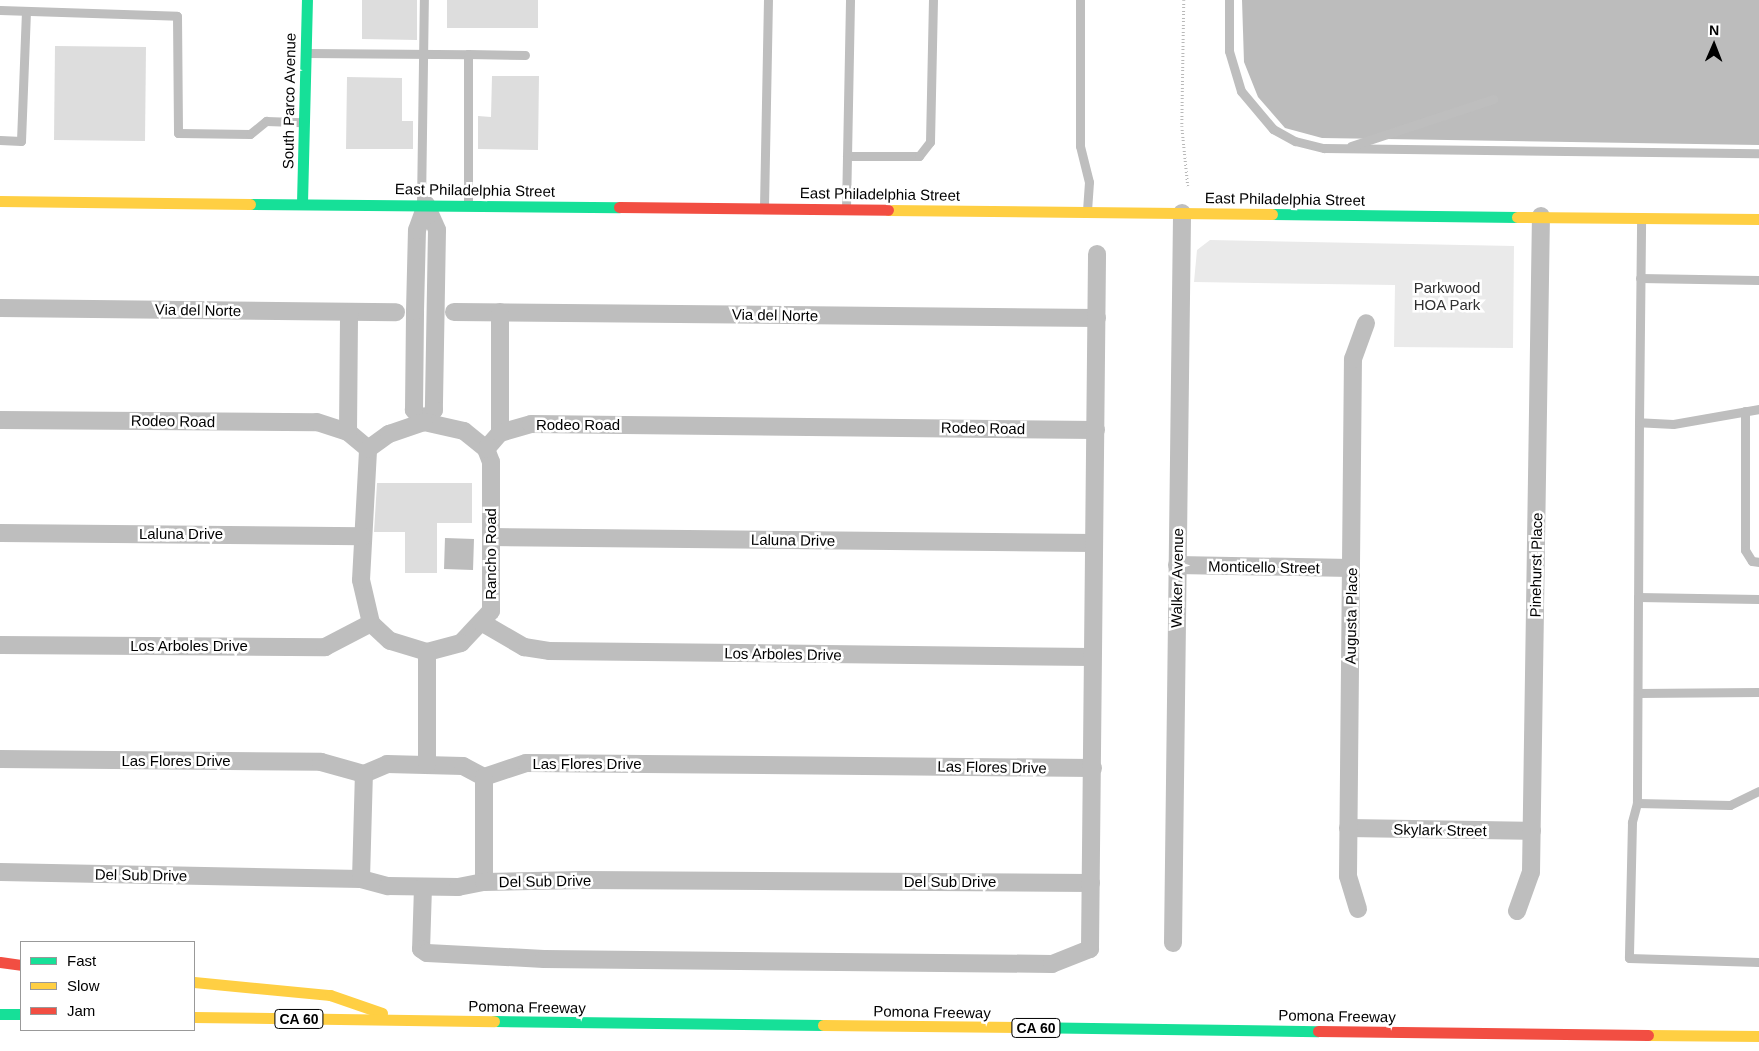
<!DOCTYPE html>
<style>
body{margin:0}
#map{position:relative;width:1759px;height:1051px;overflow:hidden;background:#fff;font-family:Arial,sans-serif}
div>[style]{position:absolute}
.green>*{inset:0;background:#eaeaea}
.water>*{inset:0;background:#bcbcbc}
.building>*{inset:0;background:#ddd}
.path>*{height:2.5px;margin-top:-1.25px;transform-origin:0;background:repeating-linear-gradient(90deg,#b8b8b8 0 1px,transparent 0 3.5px)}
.lane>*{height:9px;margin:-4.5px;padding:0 4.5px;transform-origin:4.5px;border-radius:4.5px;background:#bebebe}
.street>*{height:18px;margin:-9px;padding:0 9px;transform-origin:9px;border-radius:9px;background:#bebebe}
.fast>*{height:11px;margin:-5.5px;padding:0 5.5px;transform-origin:5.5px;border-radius:5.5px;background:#16e098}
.slow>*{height:11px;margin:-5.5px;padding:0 5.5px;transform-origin:5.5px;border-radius:5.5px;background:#ffcf43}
.jam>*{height:11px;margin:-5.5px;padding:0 5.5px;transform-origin:5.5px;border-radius:5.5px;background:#f24e42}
span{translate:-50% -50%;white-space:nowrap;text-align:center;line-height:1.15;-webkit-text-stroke:5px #fff;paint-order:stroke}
.shield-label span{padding:1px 4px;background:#fff;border:1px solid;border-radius:4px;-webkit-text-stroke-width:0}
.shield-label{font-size:14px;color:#000;font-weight:700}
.street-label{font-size:15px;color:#000}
.park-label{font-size:15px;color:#303030}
.legend{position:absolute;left:20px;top:941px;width:175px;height:90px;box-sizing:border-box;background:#fff;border:1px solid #999;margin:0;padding:6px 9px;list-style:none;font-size:15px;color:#000}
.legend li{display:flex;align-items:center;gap:10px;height:25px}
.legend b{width:25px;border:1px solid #999}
.north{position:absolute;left:1689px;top:20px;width:50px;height:50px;-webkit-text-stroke:4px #fff;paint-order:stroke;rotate:1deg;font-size:14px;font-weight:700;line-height:20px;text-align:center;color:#000}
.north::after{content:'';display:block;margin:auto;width:18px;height:22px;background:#000;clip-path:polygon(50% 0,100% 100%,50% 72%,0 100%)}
</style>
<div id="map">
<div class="green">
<div style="clip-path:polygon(1210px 240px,1514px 246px,1513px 348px,1394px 347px,1395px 285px,1194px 282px,1197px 250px)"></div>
</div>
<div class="water">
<div style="clip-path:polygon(1242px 0,1759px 0,1759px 145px,1322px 138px,1285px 128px,1258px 97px,1244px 62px)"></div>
<div style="clip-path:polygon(445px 538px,474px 539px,473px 570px,444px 569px)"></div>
</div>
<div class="building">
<div style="clip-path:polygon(362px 0,417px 0,417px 40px,362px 39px)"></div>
<div style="clip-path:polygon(447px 0,538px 0,538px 28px,447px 28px)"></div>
<div style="clip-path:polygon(55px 46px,146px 47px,145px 141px,54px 140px)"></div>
<div style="clip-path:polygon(492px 76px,539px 76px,538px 150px,478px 149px,478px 116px,491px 117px)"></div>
<div style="clip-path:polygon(347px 77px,402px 78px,402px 121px,413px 121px,413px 149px,346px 149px)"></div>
<div style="clip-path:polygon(377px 483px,472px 483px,472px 523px,437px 523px,437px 573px,405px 573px,405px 532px,374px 532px)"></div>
</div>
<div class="path">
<div style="left:1184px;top:0;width:126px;rotate:90.9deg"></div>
<div style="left:1182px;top:126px;width:60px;rotate:84.3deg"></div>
</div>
<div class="lane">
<div style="left:1080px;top:0;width:146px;rotate:90deg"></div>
<div style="left:1080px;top:146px;width:37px;rotate:76deg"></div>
<div style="left:1089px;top:182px;width:29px;rotate:94deg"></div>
<div style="left:1229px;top:0;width:51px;rotate:90deg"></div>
<div style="left:1229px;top:51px;width:42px;rotate:73.3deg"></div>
<div style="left:1241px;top:91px;width:50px;rotate:49.9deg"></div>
<div style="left:1273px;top:129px;width:25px;rotate:29deg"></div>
<div style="left:1295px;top:141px;width:30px;rotate:14deg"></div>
<div style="left:1324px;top:148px;width:435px;rotate:0.7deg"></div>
<div style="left:0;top:10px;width:177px;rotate:1.9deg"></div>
<div style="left:177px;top:16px;width:117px;rotate:89.5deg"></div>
<div style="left:178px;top:133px;width:72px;rotate:0.8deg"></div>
<div style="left:250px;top:134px;width:21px;rotate:-39deg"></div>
<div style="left:266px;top:121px;width:36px;rotate:2deg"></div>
<div style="left:306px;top:53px;width:162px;rotate:0.4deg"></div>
<div style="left:468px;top:54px;width:151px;rotate:90deg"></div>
<div style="left:468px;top:54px;width:57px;rotate:1deg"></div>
<div style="left:0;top:140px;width:21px;rotate:3deg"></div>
<div style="left:21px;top:141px;width:130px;rotate:-87.8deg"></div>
<div style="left:1351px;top:146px;width:150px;rotate:-18.3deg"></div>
<div style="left:847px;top:156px;width:72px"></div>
<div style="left:919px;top:156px;width:18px;rotate:-52deg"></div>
<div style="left:930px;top:142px;width:142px;rotate:-88.8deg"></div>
<div style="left:421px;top:205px;width:205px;rotate:-89.2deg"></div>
<div style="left:764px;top:207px;width:207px;rotate:-88.9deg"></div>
<div style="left:846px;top:209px;width:209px;rotate:-88.9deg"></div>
<div style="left:1640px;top:278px;width:119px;rotate:1deg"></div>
<div style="left:1759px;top:409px;width:87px;rotate:170.1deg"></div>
<div style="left:1673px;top:424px;width:34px;rotate:-177deg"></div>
<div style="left:1639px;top:422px;width:175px;rotate:90.3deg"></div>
<div style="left:1638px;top:597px;width:121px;rotate:0.9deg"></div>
<div style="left:1745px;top:411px;width:139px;rotate:90deg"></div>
<div style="left:1745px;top:550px;width:13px;rotate:58deg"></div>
<div style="left:1752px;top:561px;width:7px;rotate:8deg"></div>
<div style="left:1639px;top:422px;width:204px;rotate:-89.4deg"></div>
<div style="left:1638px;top:597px;width:206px;rotate:90.3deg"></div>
<div style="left:1637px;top:803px;width:93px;rotate:1.2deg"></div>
<div style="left:1730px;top:805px;width:32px;rotate:-26deg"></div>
<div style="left:1638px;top:693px;width:121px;rotate:-0.5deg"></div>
<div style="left:1637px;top:803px;width:20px;rotate:105deg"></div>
<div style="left:1632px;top:822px;width:136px;rotate:91.3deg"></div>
<div style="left:1629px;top:958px;width:130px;rotate:1.8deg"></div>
</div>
<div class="street">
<div style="left:426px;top:205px;width:27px;rotate:66deg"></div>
<div style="left:437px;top:230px;width:180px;rotate:91deg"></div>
<div style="left:434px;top:410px;width:16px;rotate:130deg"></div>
<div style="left:424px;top:422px;width:16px;rotate:-130deg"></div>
<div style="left:414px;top:410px;width:99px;rotate:-89.4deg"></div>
<div style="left:415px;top:311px;width:81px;rotate:-88.6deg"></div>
<div style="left:417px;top:230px;width:27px;rotate:-70deg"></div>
<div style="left:0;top:308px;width:396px;rotate:0.6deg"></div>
<div style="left:454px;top:312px;width:643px;rotate:0.53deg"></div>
<div style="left:0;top:420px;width:317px;rotate:0.4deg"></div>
<div style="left:317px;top:422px;width:33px;rotate:18deg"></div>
<div style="left:348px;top:432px;width:26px;rotate:40deg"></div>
<div style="left:424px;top:422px;width:41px;rotate:12.7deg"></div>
<div style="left:464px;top:431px;width:28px;rotate:39deg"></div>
<div style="left:486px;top:449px;width:14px;rotate:69deg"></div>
<div style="left:491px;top:462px;width:149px;rotate:90deg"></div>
<div style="left:491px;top:611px;width:44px;rotate:133.2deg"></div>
<div style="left:461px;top:643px;width:35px;rotate:165deg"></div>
<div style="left:427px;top:652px;width:39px;rotate:-163deg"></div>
<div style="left:390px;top:641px;width:26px;rotate:-137deg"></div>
<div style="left:371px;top:623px;width:44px;rotate:-103.1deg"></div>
<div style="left:361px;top:580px;width:131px;rotate:-86.9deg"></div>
<div style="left:368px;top:449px;width:26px;rotate:-36deg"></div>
<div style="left:389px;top:434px;width:37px;rotate:-19deg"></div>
<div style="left:348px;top:432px;width:120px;rotate:-89.5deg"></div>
<div style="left:500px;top:433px;width:121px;rotate:-90deg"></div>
<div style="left:486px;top:449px;width:21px;rotate:-49deg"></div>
<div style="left:500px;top:433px;width:32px;rotate:-16deg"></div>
<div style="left:531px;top:424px;width:565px;rotate:0.61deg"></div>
<div style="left:0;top:533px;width:363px;rotate:0.5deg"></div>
<div style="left:491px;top:537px;width:603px;rotate:0.57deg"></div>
<div style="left:1177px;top:565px;width:174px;rotate:1deg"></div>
<div style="left:481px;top:622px;width:50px;rotate:30.2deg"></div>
<div style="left:524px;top:647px;width:25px;rotate:9deg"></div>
<div style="left:549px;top:651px;width:543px;rotate:0.63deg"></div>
<div style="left:0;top:645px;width:325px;rotate:0.4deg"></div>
<div style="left:325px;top:647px;width:52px;rotate:-27.6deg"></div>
<div style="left:0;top:759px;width:321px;rotate:0.5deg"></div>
<div style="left:321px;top:762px;width:45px;rotate:15.6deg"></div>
<div style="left:364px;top:774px;width:25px;rotate:-23deg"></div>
<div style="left:387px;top:764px;width:76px;rotate:1.5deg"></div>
<div style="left:463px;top:766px;width:24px;rotate:28deg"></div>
<div style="left:484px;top:777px;width:44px;rotate:-18.4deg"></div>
<div style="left:526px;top:763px;width:567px;rotate:0.51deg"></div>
<div style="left:427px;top:765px;width:113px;rotate:-90deg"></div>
<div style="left:484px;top:777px;width:105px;rotate:90deg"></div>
<div style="left:1348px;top:828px;width:184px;rotate:0.9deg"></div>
<div style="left:0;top:872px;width:361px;rotate:1.1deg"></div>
<div style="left:361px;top:879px;width:28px;rotate:15deg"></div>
<div style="left:388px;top:886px;width:70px;rotate:0.8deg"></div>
<div style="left:458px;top:887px;width:26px;rotate:-11deg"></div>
<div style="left:484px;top:882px;width:97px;rotate:-1.2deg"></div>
<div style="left:581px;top:880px;width:510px;rotate:0.34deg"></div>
<div style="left:361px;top:879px;width:105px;rotate:-88.4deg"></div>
<div style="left:423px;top:887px;width:62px;rotate:91.8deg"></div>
<div style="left:421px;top:949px;width:7px;rotate:34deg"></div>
<div style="left:427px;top:953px;width:117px;rotate:2.9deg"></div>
<div style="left:544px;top:959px;width:508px;rotate:0.56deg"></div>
<div style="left:1052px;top:964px;width:41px;rotate:-21.5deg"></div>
<div style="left:1090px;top:949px;width:695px;rotate:-89.42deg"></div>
<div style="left:1358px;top:909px;width:34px;rotate:-107deg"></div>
<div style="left:1348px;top:876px;width:517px;rotate:-89.45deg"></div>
<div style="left:1353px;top:359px;width:38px;rotate:-70deg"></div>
<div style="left:1517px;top:911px;width:41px;rotate:-70.3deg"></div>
<div style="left:1531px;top:872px;width:656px;rotate:-89.13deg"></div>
<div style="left:1173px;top:943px;width:730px;rotate:-89.29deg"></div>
</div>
<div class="fast">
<div style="left:302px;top:203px;width:203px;rotate:-88.6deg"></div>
<div style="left:250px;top:204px;width:369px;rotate:0.5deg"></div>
<div style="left:1272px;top:214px;width:245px;rotate:0.7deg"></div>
<div style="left:0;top:1014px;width:21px"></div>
<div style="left:494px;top:1021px;width:329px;rotate:0.7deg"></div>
<div style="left:1020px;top:1027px;width:298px;rotate:0.8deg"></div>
</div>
<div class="slow">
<div style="left:0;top:201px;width:250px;rotate:0.7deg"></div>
<div style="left:888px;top:210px;width:384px;rotate:0.6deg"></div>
<div style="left:1517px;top:217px;width:242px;rotate:0.5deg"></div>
<div style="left:194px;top:982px;width:137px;rotate:5.5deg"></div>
<div style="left:330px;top:995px;width:55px;rotate:19.1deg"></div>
<div style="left:194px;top:1017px;width:300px;rotate:0.8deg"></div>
<div style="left:823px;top:1025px;width:197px;rotate:0.6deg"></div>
<div style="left:1648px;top:1035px;width:111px;rotate:0.5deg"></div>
</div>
<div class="jam">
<div style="left:619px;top:207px;width:269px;rotate:0.6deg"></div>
<div style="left:0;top:962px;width:21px;rotate:8deg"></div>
<div style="left:1318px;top:1031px;width:330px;rotate:0.7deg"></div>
</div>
<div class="shield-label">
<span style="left:299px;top:1019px">CA 60</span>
<span style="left:1036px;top:1028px">CA 60</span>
</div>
<div class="street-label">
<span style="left:289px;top:101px;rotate:-89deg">South Parco Avenue</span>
<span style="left:475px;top:190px;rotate:1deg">East Philadelphia Street</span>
<span style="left:880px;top:194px;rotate:1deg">East Philadelphia Street</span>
<span style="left:1285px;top:199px;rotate:1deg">East Philadelphia Street</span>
<span style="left:198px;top:310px;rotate:1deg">Via del Norte</span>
<span style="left:775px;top:315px;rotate:1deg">Via del Norte</span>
<span style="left:173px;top:421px;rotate:1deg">Rodeo Road</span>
<span style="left:578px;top:425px">Rodeo Road</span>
<span style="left:983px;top:428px;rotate:1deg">Rodeo Road</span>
<span style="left:181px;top:534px">Laluna Drive</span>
<span style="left:793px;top:540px;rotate:1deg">Laluna Drive</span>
<span style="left:491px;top:554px;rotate:-90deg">Rancho Road</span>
<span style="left:1536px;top:565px;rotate:-89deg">Pinehurst Place</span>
<span style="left:1264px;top:567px;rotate:1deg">Monticello Street</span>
<span style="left:1177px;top:578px;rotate:-89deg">Walker Avenue</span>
<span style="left:1351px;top:616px;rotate:-89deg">Augusta Place</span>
<span style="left:189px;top:646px">Los Arboles Drive</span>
<span style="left:783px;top:654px;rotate:1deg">Los Arboles Drive</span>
<span style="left:176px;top:761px">Las Flores Drive</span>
<span style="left:587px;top:764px">Las Flores Drive</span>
<span style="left:992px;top:767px;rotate:1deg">Las Flores Drive</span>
<span style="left:1440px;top:830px;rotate:1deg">Skylark Street</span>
<span style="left:141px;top:875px;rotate:1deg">Del Sub Drive</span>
<span style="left:545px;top:881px;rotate:-1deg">Del Sub Drive</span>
<span style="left:950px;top:882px">Del Sub Drive</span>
<span style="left:527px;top:1007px;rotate:1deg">Pomona Freeway</span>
<span style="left:932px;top:1012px;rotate:1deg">Pomona Freeway</span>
<span style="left:1337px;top:1016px;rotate:1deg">Pomona Freeway</span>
</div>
<div class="park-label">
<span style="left:1447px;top:296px">Parkwood<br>HOA Park</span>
</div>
<ul class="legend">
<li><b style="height:6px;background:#16e098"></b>Fast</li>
<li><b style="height:6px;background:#ffcf43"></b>Slow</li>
<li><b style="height:6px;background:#f24e42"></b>Jam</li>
</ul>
<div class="north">N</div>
</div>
